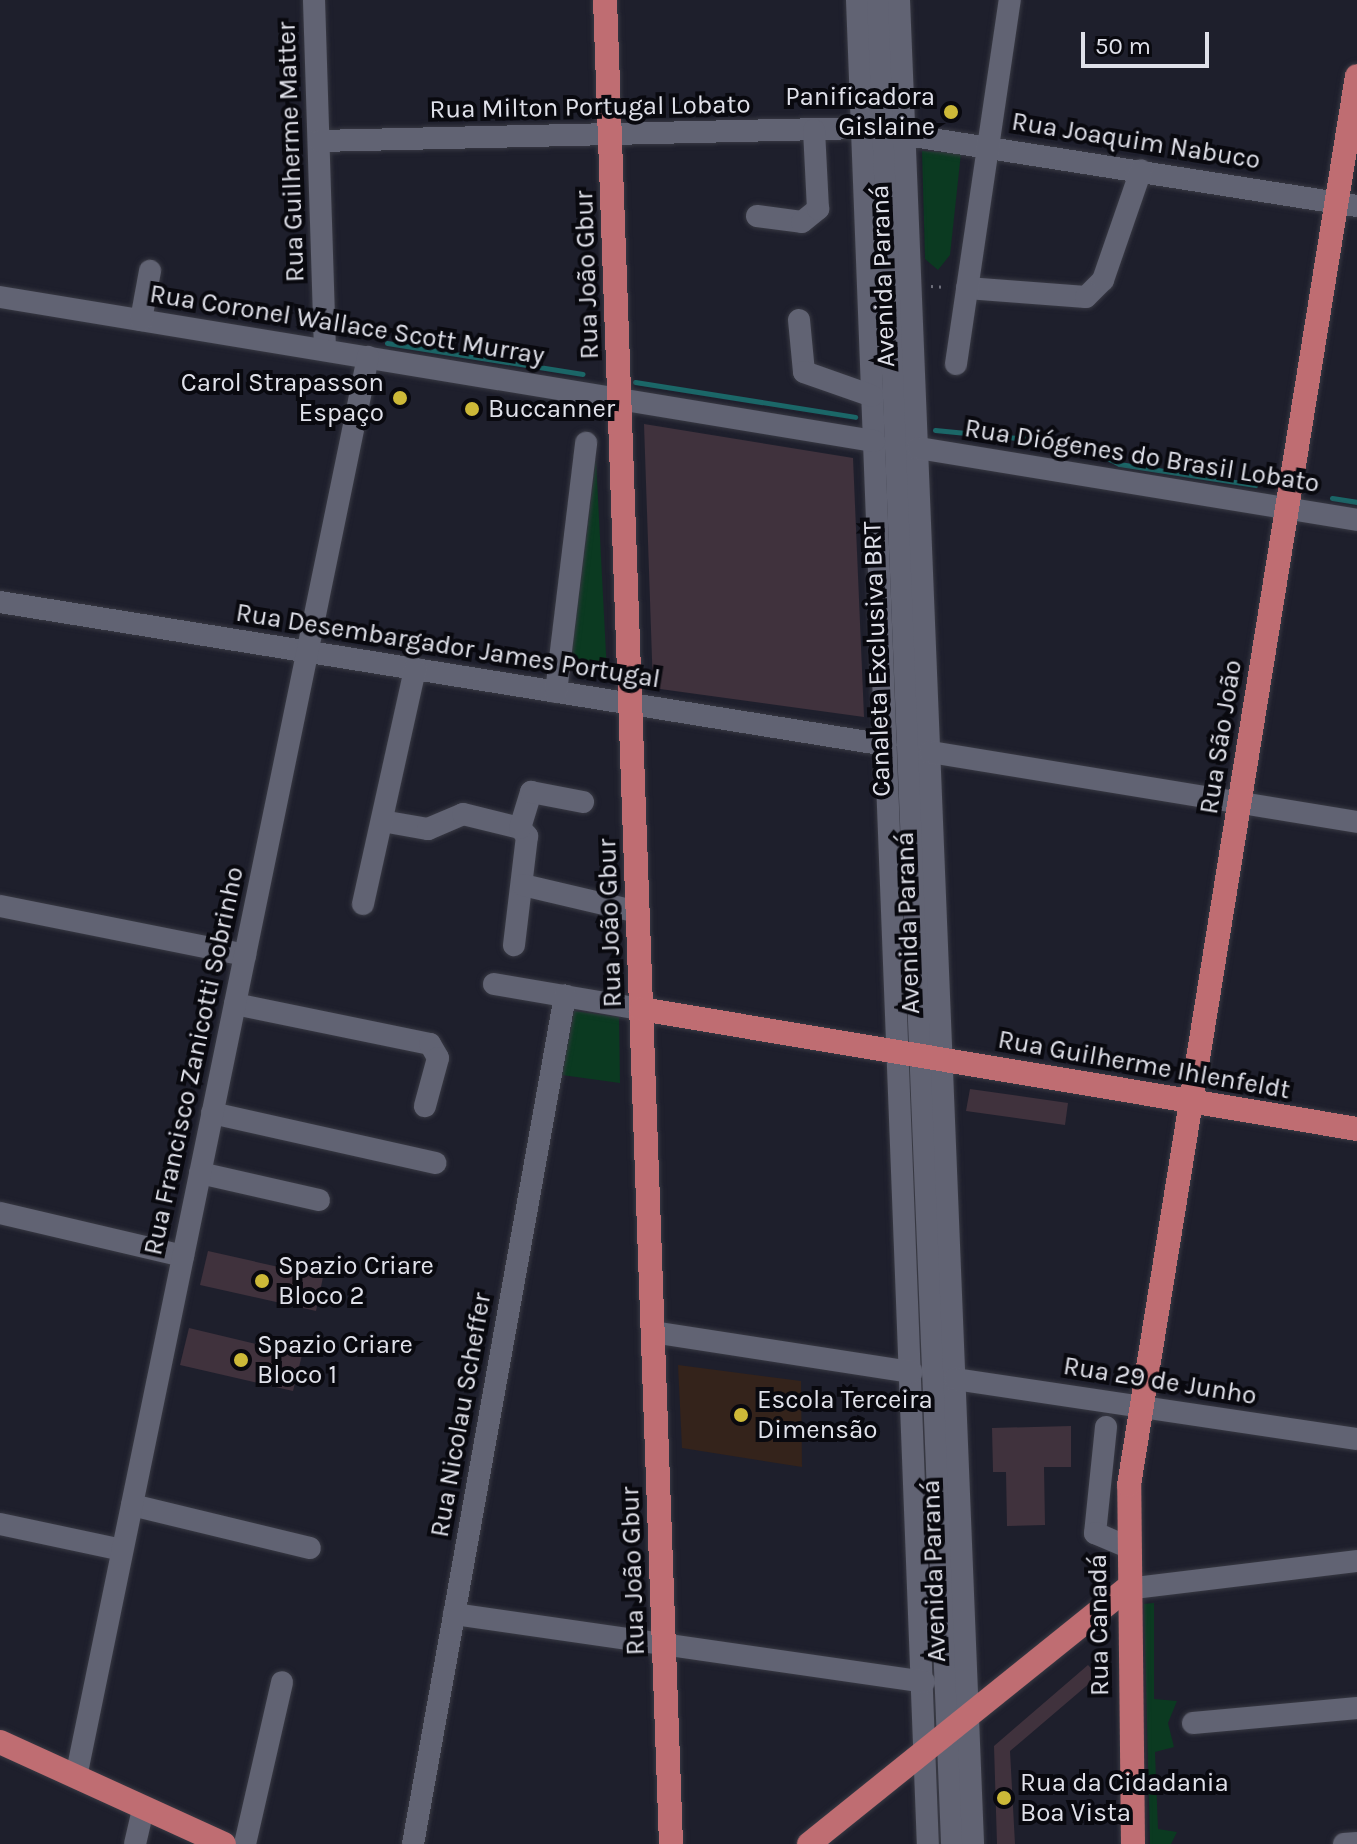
<!DOCTYPE html>
<meta charset="utf-8">
<style>
body{margin:0}
#map{position:relative;width:1357px;height:1844px;overflow:hidden;background:#1e1f2c;font-family:Karla,sans-serif}
div>[style]{position:absolute}
.education>*{inset:0;background:#34231b}
.green>*{inset:0;background:#0b3a21}
.stream>*{height:5px;margin:-2.5px;padding:0 2.5px;transform-origin:2.5px;border-radius:2.5px;background:#1b6768}
.building>*{inset:0;background:#40323d}
.path>*{height:3px;margin-top:-1.5px;transform-origin:0;background:repeating-linear-gradient(90deg,#6f707c 0 2px,transparent 0 8px)}
.roads{filter:drop-shadow(0 0 2px #383943) drop-shadow(0 0 2px #383943)}
.minor>*{height:22px;margin:-11px;padding:0 11px;transform-origin:11px;border-radius:11px;background:#616373}
.major>*{height:24px;margin:-12px;padding:0 12px;transform-origin:12px;border-radius:12px;background:#bf6d72}
.dots>*{width:22px;height:22px;translate:-50% -50%;box-sizing:border-box;border:4px solid #09090f;border-radius:50%}
span{translate:-50% -50%;white-space:nowrap;text-align:center;line-height:1.15;-webkit-text-stroke:8px #09090f;paint-order:stroke}
.poi-label{font-size:26px;color:#e0e1ea}
.right{translate:-100% -50%;text-align:right}
.left{translate:0 -50%;text-align:left}
.street-label{font-size:26px;color:#e0e1ea}
.scale{position:absolute;left:1081px;top:32px;width:128px;height:36px;box-sizing:border-box;border:4px solid #e0e1ea;border-top:0;padding-left:10px;font-size:24px;line-height:28px;white-space:nowrap;color:#e0e1ea;-webkit-text-stroke:6px #09090f;paint-order:stroke}
</style>
<div id="map">
<div class="education">
<div style="clip-path:polygon(678px 1365px,801px 1381px,802px 1467px,682px 1448px)"></div>
</div>
<div class="green">
<div style="clip-path:polygon(922px 151px,961px 153px,950px 255px,938px 270px,925px 259px)"></div>
<div style="clip-path:polygon(596px 460px,607px 673px,570px 666px)"></div>
<div style="clip-path:polygon(574px 1011px,619px 1017px,620px 1083px,562px 1075px)"></div>
<div style="clip-path:polygon(1154px 1603px,1154px 1699px,1177px 1701px,1168px 1723px,1174px 1747px,1155px 1752px,1158px 1829px,1177px 1832px,1171px 1844px,1150px 1844px,1144px 1604px)"></div>
</div>
<div class="stream">
<div style="left:387px;top:343px;width:198px;rotate:9deg"></div>
<div style="left:635px;top:382px;width:223px;rotate:9deg"></div>
<div style="left:935px;top:430px;width:146px;rotate:5.5deg"></div>
<div style="left:1080px;top:444px;width:44px;rotate:27.1deg"></div>
<div style="left:1119px;top:464px;width:138px;rotate:8.8deg"></div>
<div style="left:1332px;top:498px;width:25px;rotate:9deg"></div>
</div>
<div class="building">
<div style="clip-path:polygon(644px 424px,853px 458px,864px 717px,653px 688px)"></div>
<div style="clip-path:polygon(970px 1089px,1068px 1103px,1065px 1125px,966px 1111px)"></div>
<div style="clip-path:polygon(208px 1251px,323px 1277px,316px 1311px,200px 1285px)"></div>
<div style="clip-path:polygon(189px 1328px,302px 1355px,293px 1391px,180px 1365px)"></div>
<div style="clip-path:polygon(1071px 1426px,1071px 1467px,1044px 1467px,1045px 1525px,1007px 1526px,1006px 1472px,993px 1472px,992px 1428px)"></div>
<div style="clip-path:polygon(1088px 1665px,1098px 1676px,1010px 1751px,1015px 1844px,997px 1844px,994px 1746px)"></div>
</div>
<div class="path">
<div style="left:931px;top:286px;width:16px;rotate:4deg"></div>
</div>
<div class="roads">
<div class="minor">
<div style="left:314px;top:0;width:350px;rotate:88.2deg"></div>
<div style="left:857px;top:0;width:1845px;rotate:87.8deg"></div>
<div style="left:878px;top:0;width:1845px;rotate:87.7deg"></div>
<div style="left:899px;top:0;width:1845px;rotate:87.7deg"></div>
<div style="left:319px;top:141px;width:543px;rotate:-1.37deg"></div>
<div style="left:862px;top:128px;width:501px;rotate:8.95deg"></div>
<div style="left:757px;top:216px;width:45px;rotate:7.6deg"></div>
<div style="left:802px;top:222px;width:21px;rotate:-39deg"></div>
<div style="left:818px;top:209px;width:79px;rotate:-92.9deg"></div>
<div style="left:967px;top:288px;width:119px;rotate:4.3deg"></div>
<div style="left:1086px;top:297px;width:24px;rotate:-45deg"></div>
<div style="left:1103px;top:280px;width:116px;rotate:-70.9deg"></div>
<div style="left:0;top:297px;width:886px;rotate:9.36deg"></div>
<div style="left:141px;top:320px;width:50px;rotate:-79.6deg"></div>
<div style="left:799px;top:320px;width:52px;rotate:84.5deg"></div>
<div style="left:804px;top:372px;width:72px;rotate:19.4deg"></div>
<div style="left:956px;top:364px;width:368px;rotate:-81.6deg"></div>
<div style="left:918px;top:448px;width:445px;rotate:9.3deg"></div>
<div style="left:0;top:602px;width:897px;rotate:9.17deg"></div>
<div style="left:556px;top:692px;width:251px;rotate:-83.1deg"></div>
<div style="left:930px;top:752px;width:433px;rotate:9.3deg"></div>
<div style="left:382px;top:821px;width:47px;rotate:9.9deg"></div>
<div style="left:428px;top:829px;width:38px;rotate:-23deg"></div>
<div style="left:463px;top:814px;width:59px;rotate:13.8deg"></div>
<div style="left:520px;top:828px;width:11px;rotate:49deg"></div>
<div style="left:527px;top:836px;width:110px;rotate:96.8deg"></div>
<div style="left:520px;top:828px;width:38px;rotate:-73deg"></div>
<div style="left:531px;top:792px;width:53px;rotate:10.9deg"></div>
<div style="left:523px;top:885px;width:118px;rotate:13.2deg"></div>
<div style="left:363px;top:904px;width:241px;rotate:-77.5deg"></div>
<div style="left:0;top:906px;width:250px;rotate:11.3deg"></div>
<div style="left:494px;top:984px;width:149px;rotate:9.7deg"></div>
<div style="left:235px;top:1004px;width:199px;rotate:11.6deg"></div>
<div style="left:430px;top:1044px;width:16px;rotate:60deg"></div>
<div style="left:438px;top:1058px;width:50px;rotate:105.2deg"></div>
<div style="left:212px;top:1113px;width:229px;rotate:12.6deg"></div>
<div style="left:200px;top:1173px;width:122px;rotate:12.8deg"></div>
<div style="left:0;top:1213px;width:188px;rotate:13.2deg"></div>
<div style="left:653px;top:1332px;width:262px;rotate:8.8deg"></div>
<div style="left:955px;top:1379px;width:406px;rotate:8.5deg"></div>
<div style="left:1106px;top:1427px;width:107px;rotate:95.9deg"></div>
<div style="left:1095px;top:1533px;width:34px;rotate:23deg"></div>
<div style="left:132px;top:1505px;width:183px;rotate:13.6deg"></div>
<div style="left:0;top:1524px;width:125px;rotate:12deg"></div>
<div style="left:1126px;top:1589px;width:233px;rotate:-6.9deg"></div>
<div style="left:454px;top:1614px;width:475px;rotate:8.2deg"></div>
<div style="left:1193px;top:1723px;width:165px;rotate:-5.2deg"></div>
<div style="left:76px;top:1777px;width:1450px;rotate:-78.38deg"></div>
<div style="left:135px;top:1844px;width:37px;rotate:-77deg"></div>
<div style="left:245px;top:1844px;width:166px;rotate:-77.1deg"></div>
<div style="left:413px;top:1844px;width:862px;rotate:-79.84deg"></div>
<div style="left:1344px;top:1844px;width:13px;rotate:-4deg"></div>
</div>
<div class="major">
<div style="left:605px;top:0;width:1845px;rotate:87.95deg"></div>
<div style="left:641px;top:1009px;width:726px;rotate:9.51deg"></div>
<div style="left:0;top:1742px;width:246px;rotate:24.5deg"></div>
<div style="left:809px;top:1844px;width:407px;rotate:-38.8deg"></div>
<div style="left:1133px;top:1844px;width:359px;rotate:-90.6deg"></div>
<div style="left:1129px;top:1485px;width:1427px;rotate:-80.81deg"></div>
</div>
</div>
<div class="dots">
<div style="left:951px;top:112px;background:#cdb938"></div>
<div style="left:400px;top:398px;background:#cdb938"></div>
<div style="left:472px;top:409px;background:#cdb938"></div>
<div style="left:262px;top:1281px;background:#cdb938"></div>
<div style="left:241px;top:1360px;background:#cdb938"></div>
<div style="left:741px;top:1415px;background:#cdb938"></div>
<div style="left:1004px;top:1798px;background:#cdb938"></div>
</div>
<div class="poi-label">
<span class="right" style="left:935px;top:112px">Panificadora<br>Gislaine</span>
<span class="right" style="left:384px;top:398px">Carol Strapasson<br>Espaço</span>
<span class="left" style="left:488px;top:409px">Buccanner</span>
<span class="left" style="left:278px;top:1281px">Spazio Criare<br>Bloco 2</span>
<span class="left" style="left:257px;top:1360px">Spazio Criare<br>Bloco 1</span>
<span class="left" style="left:757px;top:1415px">Escola Terceira<br>Dimensão</span>
<span class="left" style="left:1020px;top:1798px">Rua da Cidadania<br>Boa Vista</span>
</div>
<div class="street-label">
<span style="left:590px;top:107px;rotate:-1deg">Rua Milton Portugal Lobato</span>
<span style="left:1136px;top:141px;rotate:9deg">Rua Joaquim Nabuco</span>
<span style="left:291px;top:152px;rotate:-92deg">Rua Guilherme Matter</span>
<span style="left:587px;top:275px;rotate:-92deg">Rua João Gbur</span>
<span style="left:883px;top:276px;rotate:-92deg">Avenida Paraná</span>
<span style="left:347px;top:325px;rotate:9deg">Rua Coronel Wallace Scott Murray</span>
<span style="left:1142px;top:456px;rotate:9deg">Rua Diógenes do Brasil Lobato</span>
<span style="left:448px;top:646px;rotate:9deg">Rua Desembargador James Portugal</span>
<span style="left:877px;top:659px;rotate:-92deg">Canaleta Exclusiva BRT</span>
<span style="left:1221px;top:737px;rotate:-81deg">Rua São João</span>
<span style="left:610px;top:923px;rotate:-92deg">Rua João Gbur</span>
<span style="left:908px;top:923px;rotate:-92deg">Avenida Paraná</span>
<span style="left:194px;top:1061px;rotate:-78deg">Rua Francisco Zanicotti Sobrinho</span>
<span style="left:1144px;top:1065px;rotate:10deg">Rua Guilherme Ihlenfeldt</span>
<span style="left:1160px;top:1381px;rotate:9deg">Rua 29 de Junho</span>
<span style="left:461px;top:1415px;rotate:-80deg">Rua Nicolau Scheffer</span>
<span style="left:633px;top:1571px;rotate:-92deg">Rua João Gbur</span>
<span style="left:934px;top:1571px;rotate:-92deg">Avenida Paraná</span>
<span style="left:1099px;top:1625px;rotate:-91deg">Rua Canadá</span>
</div>
<div class="scale">50 m</div>
</div>
